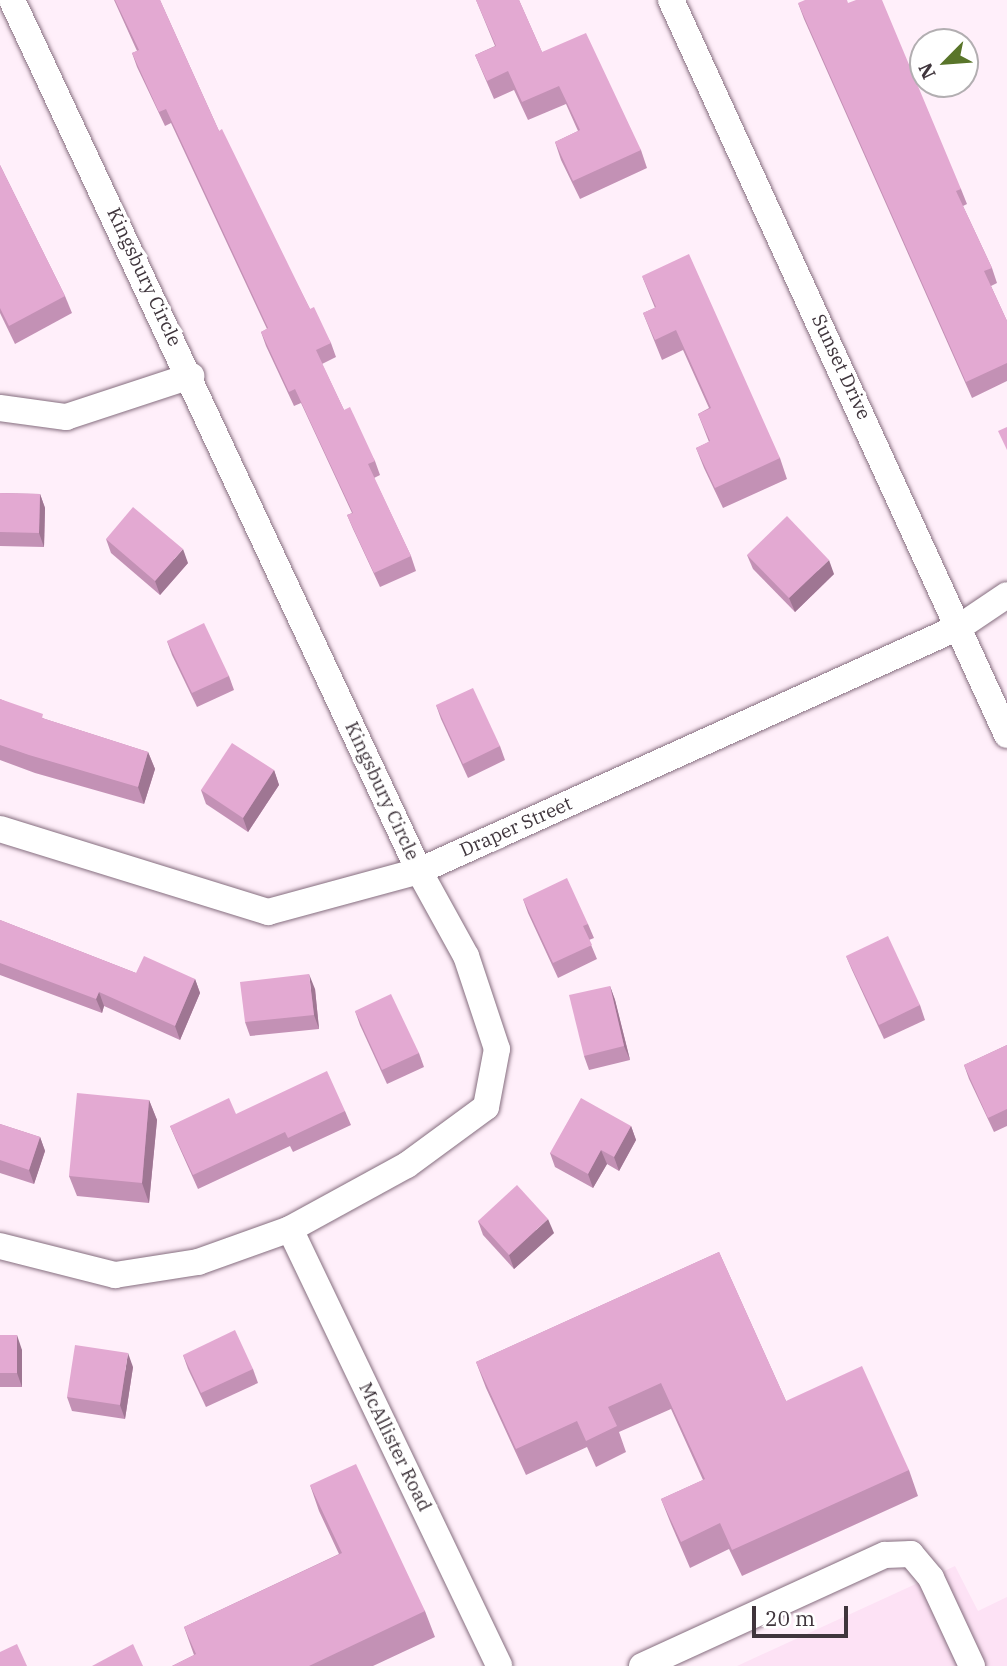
<!DOCTYPE html>
<style>
body{margin:0}
#map{position:relative;width:1007px;height:1666px;overflow:hidden;background:#ffeffa;font-family:"IBM Plex Serif",serif}
div>[style]{position:absolute}
.built>*{inset:0;background:#fde2f5}
.roads{filter:drop-shadow(0 0 2px #866e7f) drop-shadow(0 0 2px #866e7f)}
.street>*{height:26px;margin:-13px;padding:0 13px;transform-origin:13px;border-radius:13px;background:#fff}
.wall>*{inset:0;background:#c391b5}
.shaded-wall>*{inset:0;background:#9f7693}
.building>*{inset:0;background:#e3a9d2}
span{translate:-50% -50%;white-space:nowrap;text-align:center;line-height:1.15;-webkit-text-stroke:7px #fff;paint-order:stroke}
.street-label{font-size:19px;color:#3f353c}
.north{position:absolute;left:909px;top:28px;width:70px;height:70px;box-sizing:border-box;background:#fff;border:2px solid #b2aeb1;border-radius:50%;rotate:245deg;font-size:19px;font-weight:700;line-height:28px;text-align:center;color:#3f353c}
.north::after{content:'';display:block;margin:auto;width:24px;height:32px;background:#59752a;clip-path:polygon(50% 0,100% 100%,50% 72%,0 100%)}
.scale{position:absolute;left:752px;top:1606px;width:96px;height:32px;box-sizing:border-box;border:4px solid #3f353c;border-top:0;padding-left:9px;font-size:21px;line-height:24px;white-space:nowrap;color:#3f353c;-webkit-text-stroke:5px #fff;paint-order:stroke}
</style>
<div id="map">
<div class="built">
<div style="clip-path:polygon(955px 1566px,978px 1611px,1007px 1597px,1007px 1666px,737px 1666px)"></div>
</div>
<div class="roads">
<div class="street">
<div style="left:671px;top:0;width:808px;rotate:65.43deg"></div>
<div style="left:0;top:408px;width:67px;rotate:7.8deg"></div>
<div style="left:66px;top:417px;width:132px;rotate:-18.2deg"></div>
<div style="left:0;top:829px;width:281px;rotate:17.2deg"></div>
<div style="left:268px;top:912px;width:156px;rotate:-15.2deg"></div>
<div style="left:419px;top:871px;width:595px;rotate:-24.32deg"></div>
<div style="left:961px;top:626px;width:55px;rotate:-34deg"></div>
<div style="left:290px;top:1229px;width:484px;rotate:64.4deg"></div>
<div style="left:0;top:1246px;width:119px;rotate:14.2deg"></div>
<div style="left:115px;top:1275px;width:84px;rotate:-8.9deg"></div>
<div style="left:198px;top:1262px;width:98px;rotate:-19.7deg"></div>
<div style="left:290px;top:1229px;width:133px;rotate:-28.7deg"></div>
<div style="left:407px;top:1165px;width:98px;rotate:-36.3deg"></div>
<div style="left:486px;top:1107px;width:59px;rotate:-79.3deg"></div>
<div style="left:497px;top:1049px;width:98px;rotate:-108.4deg"></div>
<div style="left:466px;top:956px;width:97px;rotate:-118.9deg"></div>
<div style="left:419px;top:871px;width:961px;rotate:-115.05deg"></div>
<div style="left:642px;top:1666px;width:267px;rotate:-24.6deg"></div>
<div style="left:885px;top:1555px;width:26px;rotate:-2deg"></div>
<div style="left:911px;top:1554px;width:31px;rotate:50deg"></div>
<div style="left:931px;top:1578px;width:97px;rotate:65deg"></div>
</div>
</div>
<div class="wall">
<div style="clip-path:polygon(114px 0,160px 0,219px 131px,310px 309px,331px 343px,336px 357px,322px 364px,344px 410px,375px 461px,380px 475px,374px 478px,411px 556px,416px 571px,380px 587px,353px 529px,347px 515px,352px 513px,301px 403px,294px 406px,266px 346px,261px 332px,267px 329px,171px 123px,165px 126px,137px 67px,132px 53px,137px 51px)"></div>
<div style="clip-path:polygon(476px 0,519px 0,542px 52px,641px 150px,647px 168px,580px 199px,561px 160px,555px 142px,578px 131px,566px 104px,528px 120px,514px 90px,494px 99px,475px 55px,495px 46px)"></div>
<div style="clip-path:polygon(798px 3px,961px 189px,967px 204px,963px 206px,992px 268px,997px 283px,991px 286px,1007px 321px,1007px 381px,972px 398px,804px 19px)"></div>
<div style="clip-path:polygon(0 165px,65px 296px,72px 313px,15px 344px,0 313px)"></div>
<div style="clip-path:polygon(642px 276px,780px 458px,787px 479px,723px 508px,704px 468px,696px 448px,709px 442px,698px 414px,709px 408px,683px 350px,662px 360px,643px 313px,655px 308px)"></div>
<div style="clip-path:polygon(0 493px,40px 494px,45px 508px,44px 547px,0 546px)"></div>
<div style="clip-path:polygon(106px 539px,188px 563px,160px 595px,111px 553px)"></div>
<div style="clip-path:polygon(747px 555px,834px 574px,795px 612px,753px 569px)"></div>
<div style="clip-path:polygon(167px 641px,229px 676px,234px 690px,197px 707px,172px 655px)"></div>
<div style="clip-path:polygon(0 699px,45px 719px,148px 752px,155px 769px,144px 804px,35px 773px,0 760px)"></div>
<div style="clip-path:polygon(436px 705px,500px 746px,505px 760px,468px 778px,441px 719px)"></div>
<div style="clip-path:polygon(274px 770px,279px 785px,248px 832px,206px 804px,201px 790px)"></div>
<div style="clip-path:polygon(523px 899px,588px 924px,594px 938px,589px 940px,597px 959px,558px 978px,528px 913px)"></div>
<div style="clip-path:polygon(0 920px,136px 973px,195px 979px,200px 993px,180px 1040px,104px 1006px,102px 1013px,0 975px)"></div>
<div style="clip-path:polygon(846px 956px,920px 1005px,925px 1020px,884px 1039px,852px 970px)"></div>
<div style="clip-path:polygon(610px 986px,615px 1000px,630px 1060px,589px 1070px,584px 1056px)"></div>
<div style="clip-path:polygon(315px 989px,319px 1029px,250px 1036px,245px 1022px)"></div>
<div style="clip-path:polygon(355px 1011px,419px 1053px,424px 1067px,387px 1084px,360px 1025px)"></div>
<div style="clip-path:polygon(1007px 1045px,1007px 1126px,994px 1132px,969px 1079px,964px 1065px)"></div>
<div style="clip-path:polygon(149px 1100px,157px 1120px,149px 1203px,77px 1196px,69px 1176px)"></div>
<div style="clip-path:polygon(345px 1111px,351px 1125px,293px 1152px,290px 1146px,198px 1189px,176px 1140px,170px 1126px,236px 1114px)"></div>
<div style="clip-path:polygon(0 1124px,40px 1137px,45px 1151px,34px 1184px,0 1173px)"></div>
<div style="clip-path:polygon(631px 1126px,636px 1140px,619px 1171px,607px 1164px,593px 1188px,555px 1167px,550px 1153px)"></div>
<div style="clip-path:polygon(478px 1221px,554px 1233px,514px 1269px,483px 1235px)"></div>
<div style="clip-path:polygon(719px 1252px,786px 1401px,909px 1470px,918px 1496px,742px 1576px,729px 1549px,690px 1568px,671px 1524px,661px 1499px,703px 1480px,671px 1409px,619px 1432px,626px 1452px,596px 1467px,587px 1447px,526px 1475px,486px 1388px,476px 1362px)"></div>
<div style="clip-path:polygon(0 1335px,22px 1350px,22px 1387px,0 1387px)"></div>
<div style="clip-path:polygon(183px 1355px,253px 1369px,258px 1383px,206px 1407px,188px 1369px)"></div>
<div style="clip-path:polygon(133px 1367px,125px 1419px,72px 1411px,67px 1397px)"></div>
<div style="clip-path:polygon(310px 1485px,425px 1611px,435px 1637px,373px 1666px,172px 1666px,194px 1655px,184px 1627px,339px 1554px,319px 1511px)"></div>
</div>
<div class="shaded-wall">
<div style="clip-path:polygon(40px 494px,45px 508px,44px 547px,39px 533px)"></div>
<div style="clip-path:polygon(183px 549px,188px 563px,160px 595px,155px 581px)"></div>
<div style="clip-path:polygon(829px 560px,834px 574px,795px 612px,789px 598px)"></div>
<div style="clip-path:polygon(148px 752px,155px 769px,144px 804px,138px 787px)"></div>
<div style="clip-path:polygon(274px 770px,279px 785px,248px 832px,243px 818px)"></div>
<div style="clip-path:polygon(309px 974px,315px 989px,319px 1029px,314px 1015px)"></div>
<div style="clip-path:polygon(195px 979px,200px 993px,180px 1040px,175px 1026px)"></div>
<div style="clip-path:polygon(610px 986px,615px 1000px,630px 1060px,624px 1046px)"></div>
<div style="clip-path:polygon(99px 992px,104px 1006px,102px 1013px,96px 999px)"></div>
<div style="clip-path:polygon(149px 1100px,157px 1120px,149px 1203px,142px 1183px)"></div>
<div style="clip-path:polygon(631px 1126px,636px 1140px,619px 1171px,614px 1157px)"></div>
<div style="clip-path:polygon(40px 1137px,45px 1151px,34px 1184px,29px 1170px)"></div>
<div style="clip-path:polygon(601px 1150px,607px 1164px,593px 1188px,588px 1174px)"></div>
<div style="clip-path:polygon(548px 1219px,554px 1233px,514px 1269px,509px 1255px)"></div>
<div style="clip-path:polygon(17px 1335px,22px 1350px,22px 1387px,17px 1373px)"></div>
<div style="clip-path:polygon(128px 1353px,133px 1367px,125px 1419px,120px 1405px)"></div>
</div>
<div class="building">
<div style="clip-path:polygon(115px 0,160px 0,219px 131px,222px 129px,310px 309px,314px 307px,331px 343px,316px 350px,344px 410px,350px 407px,375px 461px,368px 464px,411px 556px,374px 573px,347px 515px,353px 513px,295px 389px,289px 392px,261px 332px,268px 328px,166px 109px,159px 112px,132px 53px,139px 50px)"></div>
<div style="clip-path:polygon(476px 0,519px 0,542px 52px,586px 33px,641px 150px,573px 181px,555px 142px,580px 130px,559px 86px,522px 102px,508px 71px,487px 81px,475px 55px,496px 46px)"></div>
<div style="clip-path:polygon(805px 0,847px 0,848px 3px,856px 0,882px 0,961px 189px,956px 191px,992px 268px,984px 271px,1007px 321px,1007px 363px,966px 382px,798px 3px)"></div>
<div style="clip-path:polygon(0 165px,65px 296px,9px 326px,0 308px)"></div>
<div style="clip-path:polygon(689px 254px,780px 458px,715px 488px,696px 448px,710px 441px,698px 414px,711px 408px,676px 330px,655px 340px,643px 313px,656px 307px,642px 276px)"></div>
<div style="clip-path:polygon(1007px 427px,1007px 450px,998px 431px)"></div>
<div style="clip-path:polygon(0 493px,40px 494px,39px 533px,0 532px)"></div>
<div style="clip-path:polygon(133px 507px,183px 549px,155px 581px,106px 539px)"></div>
<div style="clip-path:polygon(787px 516px,829px 560px,789px 598px,747px 555px)"></div>
<div style="clip-path:polygon(204px 623px,229px 676px,192px 693px,167px 641px)"></div>
<div style="clip-path:polygon(473px 688px,500px 746px,463px 764px,436px 705px)"></div>
<div style="clip-path:polygon(0 699px,43px 714px,42px 718px,148px 752px,138px 787px,29px 755px,0 745px)"></div>
<div style="clip-path:polygon(232px 743px,274px 770px,243px 818px,201px 790px)"></div>
<div style="clip-path:polygon(567px 878px,588px 924px,583px 926px,592px 945px,553px 963px,523px 899px)"></div>
<div style="clip-path:polygon(0 920px,136px 973px,144px 956px,195px 979px,175px 1026px,99px 992px,96px 999px,0 963px)"></div>
<div style="clip-path:polygon(888px 936px,920px 1005px,879px 1025px,846px 956px)"></div>
<div style="clip-path:polygon(309px 974px,314px 1015px,245px 1022px,240px 982px)"></div>
<div style="clip-path:polygon(610px 986px,624px 1046px,584px 1056px,569px 995px)"></div>
<div style="clip-path:polygon(391px 994px,419px 1053px,382px 1070px,355px 1011px)"></div>
<div style="clip-path:polygon(1007px 1045px,1007px 1109px,988px 1118px,964px 1065px)"></div>
<div style="clip-path:polygon(327px 1071px,345px 1111px,288px 1138px,285px 1132px,193px 1175px,170px 1126px,229px 1098px,236px 1114px)"></div>
<div style="clip-path:polygon(77px 1093px,149px 1100px,142px 1183px,69px 1176px)"></div>
<div style="clip-path:polygon(581px 1098px,631px 1126px,614px 1157px,601px 1150px,588px 1174px,550px 1153px)"></div>
<div style="clip-path:polygon(0 1124px,40px 1137px,29px 1170px,0 1160px)"></div>
<div style="clip-path:polygon(517px 1185px,548px 1219px,509px 1255px,478px 1221px)"></div>
<div style="clip-path:polygon(719px 1252px,786px 1401px,862px 1366px,909px 1470px,732px 1550px,720px 1523px,681px 1542px,661px 1499px,705px 1479px,661px 1383px,608px 1407px,617px 1426px,586px 1441px,577px 1421px,516px 1449px,476px 1362px)"></div>
<div style="clip-path:polygon(235px 1330px,253px 1369px,201px 1393px,183px 1355px)"></div>
<div style="clip-path:polygon(0 1335px,17px 1335px,17px 1373px,0 1373px)"></div>
<div style="clip-path:polygon(75px 1345px,128px 1353px,120px 1405px,67px 1397px)"></div>
<div style="clip-path:polygon(356px 1464px,425px 1611px,309px 1666px,172px 1666px,196px 1654px,184px 1627px,342px 1553px,310px 1485px)"></div>
<div style="clip-path:polygon(17px 1644px,27px 1666px,0 1666px,0 1652px)"></div>
<div style="clip-path:polygon(133px 1644px,143px 1666px,92px 1666px)"></div>
</div>
<div class="street-label">
<span style="left:144px;top:277px;rotate:65deg">Kingsbury Circle</span>
<span style="left:841px;top:367px;rotate:65deg">Sunset Drive</span>
<span style="left:382px;top:791px;rotate:65deg">Kingsbury Circle</span>
<span style="left:516px;top:827px;rotate:-24deg">Draper Street</span>
<span style="left:395px;top:1447px;rotate:64deg">McAllister Road</span>
</div>
<div class="north">N</div>
<div class="scale">20 m</div>
</div>
